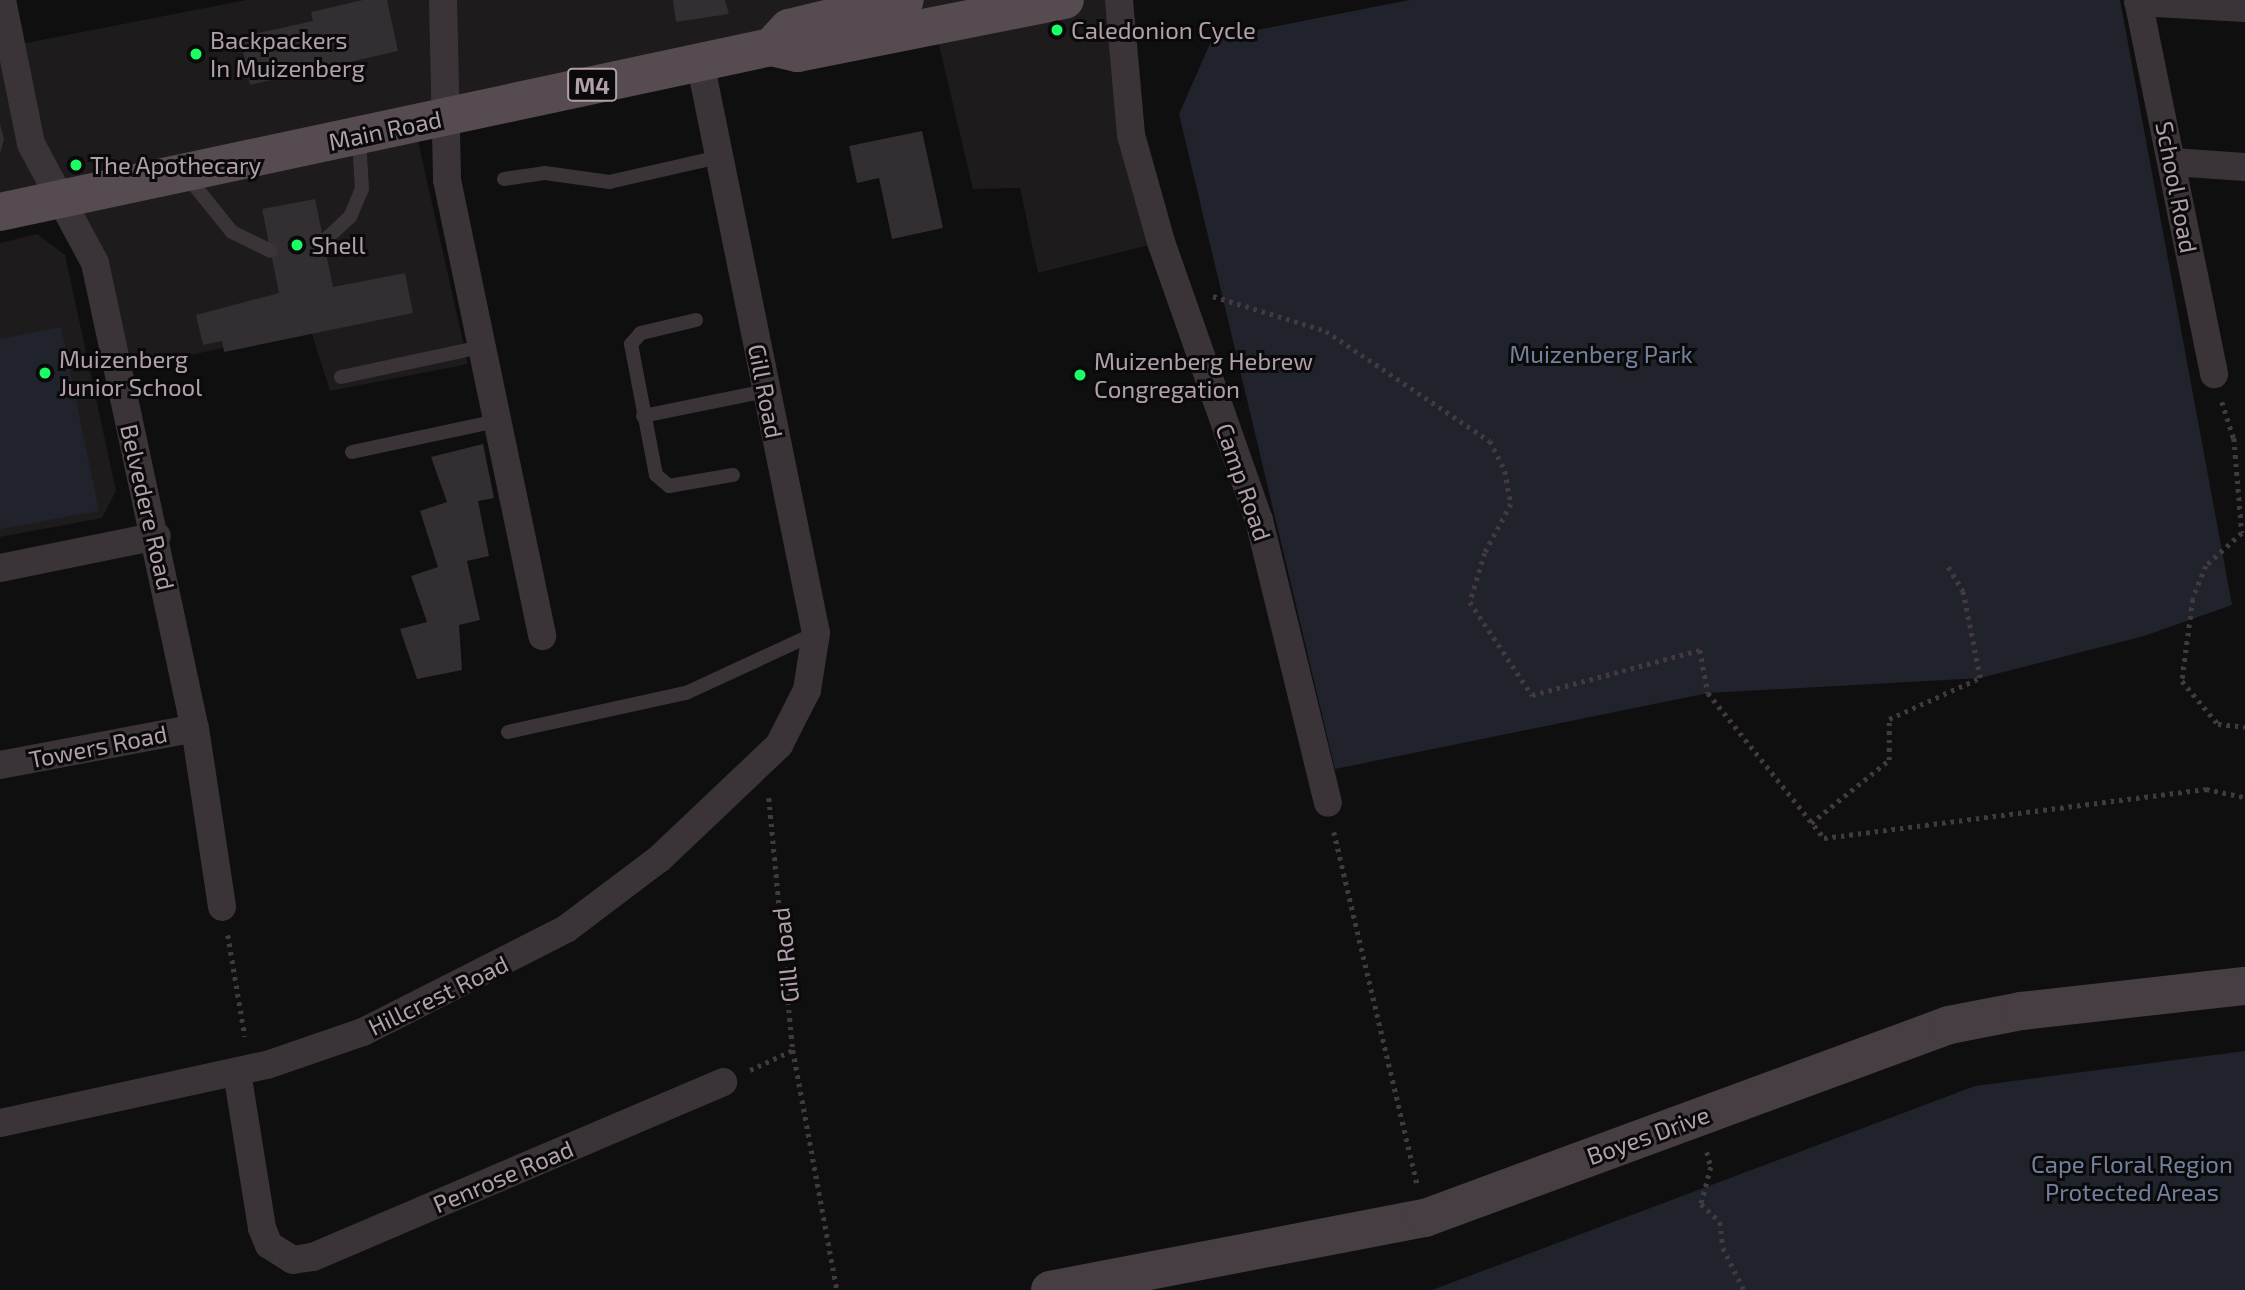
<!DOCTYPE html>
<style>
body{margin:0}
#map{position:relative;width:2245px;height:1290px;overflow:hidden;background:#100f0f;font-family:"Exo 2",sans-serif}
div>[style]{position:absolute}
.built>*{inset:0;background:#1d1b1c}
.green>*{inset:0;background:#20232b}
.building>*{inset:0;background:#322e31}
.path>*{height:4.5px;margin-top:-2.25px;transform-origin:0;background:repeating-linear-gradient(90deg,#423a3f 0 3.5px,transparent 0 8.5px)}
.service>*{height:14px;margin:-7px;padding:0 7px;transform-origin:7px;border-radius:7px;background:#3a3438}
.minor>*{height:28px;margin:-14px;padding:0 14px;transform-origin:14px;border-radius:14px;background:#3a3438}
.secondary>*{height:38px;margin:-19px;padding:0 19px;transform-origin:19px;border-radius:19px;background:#463e42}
.primary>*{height:38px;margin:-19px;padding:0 19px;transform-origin:19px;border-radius:19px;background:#554b51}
.dots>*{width:19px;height:19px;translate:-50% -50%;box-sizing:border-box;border:4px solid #0b0a0a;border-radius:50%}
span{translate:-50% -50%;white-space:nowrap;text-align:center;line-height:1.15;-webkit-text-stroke:6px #0b0a0a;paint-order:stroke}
.shield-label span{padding:2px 5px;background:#0b0a0a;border:2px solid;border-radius:5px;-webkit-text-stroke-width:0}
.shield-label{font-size:23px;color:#b29fac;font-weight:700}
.poi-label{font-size:24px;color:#b29fac}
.left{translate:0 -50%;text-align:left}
.street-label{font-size:24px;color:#b29fac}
.park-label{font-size:24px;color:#74809f}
</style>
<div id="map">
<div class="built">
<div style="clip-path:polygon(246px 0,1119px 0,1161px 242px,1038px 273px,1020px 188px,973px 189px,934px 24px,414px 123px,468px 364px,330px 391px,310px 328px,116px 372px,78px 221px,0 212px,0 48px)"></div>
<div style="clip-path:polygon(37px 234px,65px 255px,116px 491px,102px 518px,0 537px,0 243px)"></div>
</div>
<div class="green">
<div style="clip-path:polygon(1409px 0,2120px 0,2232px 605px,2144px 636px,1980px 678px,1708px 693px,1335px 769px,1179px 114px,1212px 39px)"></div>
<div style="clip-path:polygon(61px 327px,99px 511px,0 529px,0 339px)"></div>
<div style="clip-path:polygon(2245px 1051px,2245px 1290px,1432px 1290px,1975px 1086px)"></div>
</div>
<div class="building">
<div style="clip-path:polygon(363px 0,387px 0,398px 51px,250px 85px,240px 37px,313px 21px,311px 12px)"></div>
<div style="clip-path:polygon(673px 0,725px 0,729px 14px,676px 22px)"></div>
<div style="clip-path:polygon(0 123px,4px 139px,0 154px)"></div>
<div style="clip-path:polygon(922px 131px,943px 228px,892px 239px,879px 178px,857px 183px,849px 146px)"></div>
<div style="clip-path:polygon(315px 199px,333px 287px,405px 273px,413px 313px,224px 352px,222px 341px,203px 345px,196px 315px,279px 293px,262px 209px)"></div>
<div style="clip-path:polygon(483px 444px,494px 498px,478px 501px,489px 556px,467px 561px,480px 620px,459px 625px,462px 670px,417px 679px,400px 629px,427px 622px,411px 576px,438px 567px,420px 511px,447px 502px,431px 457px)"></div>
</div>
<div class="path">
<div style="left:1213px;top:296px;width:118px;rotate:17.2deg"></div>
<div style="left:1326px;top:331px;width:197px;rotate:33.9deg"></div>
<div style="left:1490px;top:441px;width:34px;rotate:63deg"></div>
<div style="left:1505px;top:471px;width:34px;rotate:80deg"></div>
<div style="left:1511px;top:504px;width:55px;rotate:118deg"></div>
<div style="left:1485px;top:553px;width:51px;rotate:107deg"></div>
<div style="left:1470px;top:602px;width:112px;rotate:56.3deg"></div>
<div style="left:1532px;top:695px;width:174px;rotate:-15deg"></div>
<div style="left:1700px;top:650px;width:44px;rotate:79.5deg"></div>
<div style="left:1708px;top:693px;width:186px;rotate:51.3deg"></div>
<div style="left:1824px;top:838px;width:385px;rotate:-7.3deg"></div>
<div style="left:2206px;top:789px;width:40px;rotate:12deg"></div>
<div style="left:2222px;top:402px;width:38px;rotate:72deg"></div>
<div style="left:2234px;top:438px;width:95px;rotate:85.2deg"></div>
<div style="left:2242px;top:533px;width:49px;rotate:137.5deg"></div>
<div style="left:2206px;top:566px;width:35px;rotate:112deg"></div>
<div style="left:2193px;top:599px;width:83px;rotate:97.6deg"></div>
<div style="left:2182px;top:681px;width:56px;rotate:50.1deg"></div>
<div style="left:2218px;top:724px;width:27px;rotate:6deg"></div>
<div style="left:769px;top:798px;width:253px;rotate:84.6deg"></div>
<div style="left:793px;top:1050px;width:244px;rotate:79.6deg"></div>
<div style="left:1811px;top:823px;width:100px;rotate:-38.9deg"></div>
<div style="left:1889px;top:760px;width:41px;rotate:-90deg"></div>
<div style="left:1889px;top:719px;width:100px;rotate:-24.3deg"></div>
<div style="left:1980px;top:678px;width:88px;rotate:-101.2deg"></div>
<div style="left:1963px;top:592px;width:33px;rotate:-121deg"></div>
<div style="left:1334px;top:832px;width:362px;rotate:76.7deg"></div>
<div style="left:228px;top:935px;width:103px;rotate:80.5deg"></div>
<div style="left:750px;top:1070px;width:47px;rotate:-24.9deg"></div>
<div style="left:1707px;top:1152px;width:16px;rotate:75deg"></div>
<div style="left:1711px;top:1167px;width:38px;rotate:105deg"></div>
<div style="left:1701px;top:1204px;width:26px;rotate:43deg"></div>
<div style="left:1720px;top:1222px;width:26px;rotate:83deg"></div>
<div style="left:1723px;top:1248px;width:47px;rotate:63.4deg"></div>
</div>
<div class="service">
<div style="left:186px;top:175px;width:73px;rotate:51.1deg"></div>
<div style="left:232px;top:232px;width:43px;rotate:26deg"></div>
<div style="left:504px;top:179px;width:41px;rotate:-8.3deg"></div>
<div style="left:545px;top:173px;width:65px;rotate:8deg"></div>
<div style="left:609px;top:182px;width:113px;rotate:-12.8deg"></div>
<div style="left:324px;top:241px;width:35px;rotate:-43deg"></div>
<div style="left:350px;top:217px;width:30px;rotate:-67deg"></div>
<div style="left:362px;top:189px;width:51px;rotate:-93.4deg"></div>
<div style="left:696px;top:320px;width:57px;rotate:166.7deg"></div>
<div style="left:641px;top:333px;width:15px;rotate:132deg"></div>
<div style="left:631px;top:344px;width:133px;rotate:79.2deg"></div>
<div style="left:656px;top:475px;width:17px;rotate:40deg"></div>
<div style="left:669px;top:486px;width:65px;rotate:-9.8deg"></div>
<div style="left:341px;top:377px;width:143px;rotate:-12.1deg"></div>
<div style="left:643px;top:416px;width:126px;rotate:-11.5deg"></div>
<div style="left:352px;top:452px;width:148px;rotate:-12.1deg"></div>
<div style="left:508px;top:732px;width:182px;rotate:-12.4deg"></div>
<div style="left:686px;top:693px;width:143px;rotate:-24.8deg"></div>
</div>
<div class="minor">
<div style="left:2px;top:0;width:147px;rotate:78.6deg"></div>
<div style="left:31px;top:144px;width:135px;rotate:61.7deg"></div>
<div style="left:95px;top:263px;width:476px;rotate:77.9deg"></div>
<div style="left:195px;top:728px;width:181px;rotate:81.4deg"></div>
<div style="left:443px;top:0;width:180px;rotate:88.7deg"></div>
<div style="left:447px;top:180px;width:466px;rotate:78.2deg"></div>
<div style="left:1119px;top:0;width:136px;rotate:84.9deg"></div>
<div style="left:1131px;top:135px;width:111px;rotate:74.3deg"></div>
<div style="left:1161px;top:242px;width:295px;rotate:70.6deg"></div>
<div style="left:1259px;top:520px;width:291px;rotate:76.3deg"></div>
<div style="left:2138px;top:0;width:382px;rotate:78.5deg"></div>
<div style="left:2138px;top:2px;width:107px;rotate:3.2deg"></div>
<div style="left:2173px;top:162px;width:72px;rotate:4deg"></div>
<div style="left:0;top:568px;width:160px;rotate:-11.5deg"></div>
<div style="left:0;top:765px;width:198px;rotate:-10.7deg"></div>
<div style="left:237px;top:1072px;width:158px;rotate:80.9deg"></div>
<div style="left:262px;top:1228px;width:18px;rotate:68deg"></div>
<div style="left:269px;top:1245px;width:28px;rotate:32deg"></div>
<div style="left:293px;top:1260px;width:20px;rotate:-9deg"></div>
<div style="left:313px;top:1257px;width:446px;rotate:-23.1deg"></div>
<div style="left:0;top:1123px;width:273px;rotate:-12.3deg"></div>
<div style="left:267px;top:1065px;width:102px;rotate:-19deg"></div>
<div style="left:363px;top:1032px;width:228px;rotate:-26.9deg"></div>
<div style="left:566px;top:929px;width:116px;rotate:-37deg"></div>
<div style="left:659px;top:859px;width:166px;rotate:-43.5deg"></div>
<div style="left:779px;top:745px;width:62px;rotate:-63deg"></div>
<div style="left:807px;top:690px;width:58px;rotate:-81deg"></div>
<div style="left:816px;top:633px;width:583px;rotate:-101.48deg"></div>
</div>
<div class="secondary">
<div style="left:1050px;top:1290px;width:382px;rotate:-10.9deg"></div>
<div style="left:1425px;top:1218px;width:558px;rotate:-20.22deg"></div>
<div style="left:1949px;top:1025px;width:73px;rotate:-11deg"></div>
<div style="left:2021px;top:1011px;width:225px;rotate:-6.4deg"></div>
</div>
<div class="primary">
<div style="left:771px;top:47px;width:26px;rotate:-47deg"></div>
<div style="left:789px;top:28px;width:119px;rotate:-13.6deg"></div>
<div style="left:0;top:212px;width:788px;rotate:-12.08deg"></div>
<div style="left:771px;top:47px;width:27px;rotate:13deg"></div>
<div style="left:797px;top:53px;width:273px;rotate:-11.2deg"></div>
</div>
<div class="dots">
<div style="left:1057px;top:30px;background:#19fe62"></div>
<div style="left:196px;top:54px;background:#19fe62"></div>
<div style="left:76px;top:165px;background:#19fe62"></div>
<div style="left:297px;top:245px;background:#19fe62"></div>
<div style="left:45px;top:373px;background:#19fe62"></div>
<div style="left:1080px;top:375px;background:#19fe62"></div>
</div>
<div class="shield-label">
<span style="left:592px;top:85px">M4</span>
</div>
<div class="poi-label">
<span class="left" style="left:1071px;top:30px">Caledonion Cycle</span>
<span class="left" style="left:210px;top:54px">Backpackers<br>In Muizenberg</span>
<span class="left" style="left:90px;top:165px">The Apothecary</span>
<span class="left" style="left:311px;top:245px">Shell</span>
<span class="left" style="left:59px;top:373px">Muizenberg<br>Junior School</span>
<span class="left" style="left:1094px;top:375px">Muizenberg Hebrew<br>Congregation</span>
</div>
<div class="street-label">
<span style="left:385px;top:130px;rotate:-12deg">Main Road</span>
<span style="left:2177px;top:187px;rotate:79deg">School Road</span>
<span style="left:766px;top:391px;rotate:79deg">Gill Road</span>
<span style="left:1244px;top:482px;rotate:71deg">Camp Road</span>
<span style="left:148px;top:507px;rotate:77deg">Belvedere Road</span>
<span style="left:98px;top:746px;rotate:-11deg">Towers Road</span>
<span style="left:785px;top:955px;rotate:-96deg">Gill Road</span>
<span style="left:438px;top:995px;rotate:-26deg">Hillcrest Road</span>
<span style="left:1648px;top:1135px;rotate:-20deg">Boyes Drive</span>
<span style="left:503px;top:1176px;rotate:-23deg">Penrose Road</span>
</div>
<div class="park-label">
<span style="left:1601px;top:354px">Muizenberg Park</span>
<span style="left:2132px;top:1178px">Cape Floral Region<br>Protected Areas</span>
</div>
</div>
